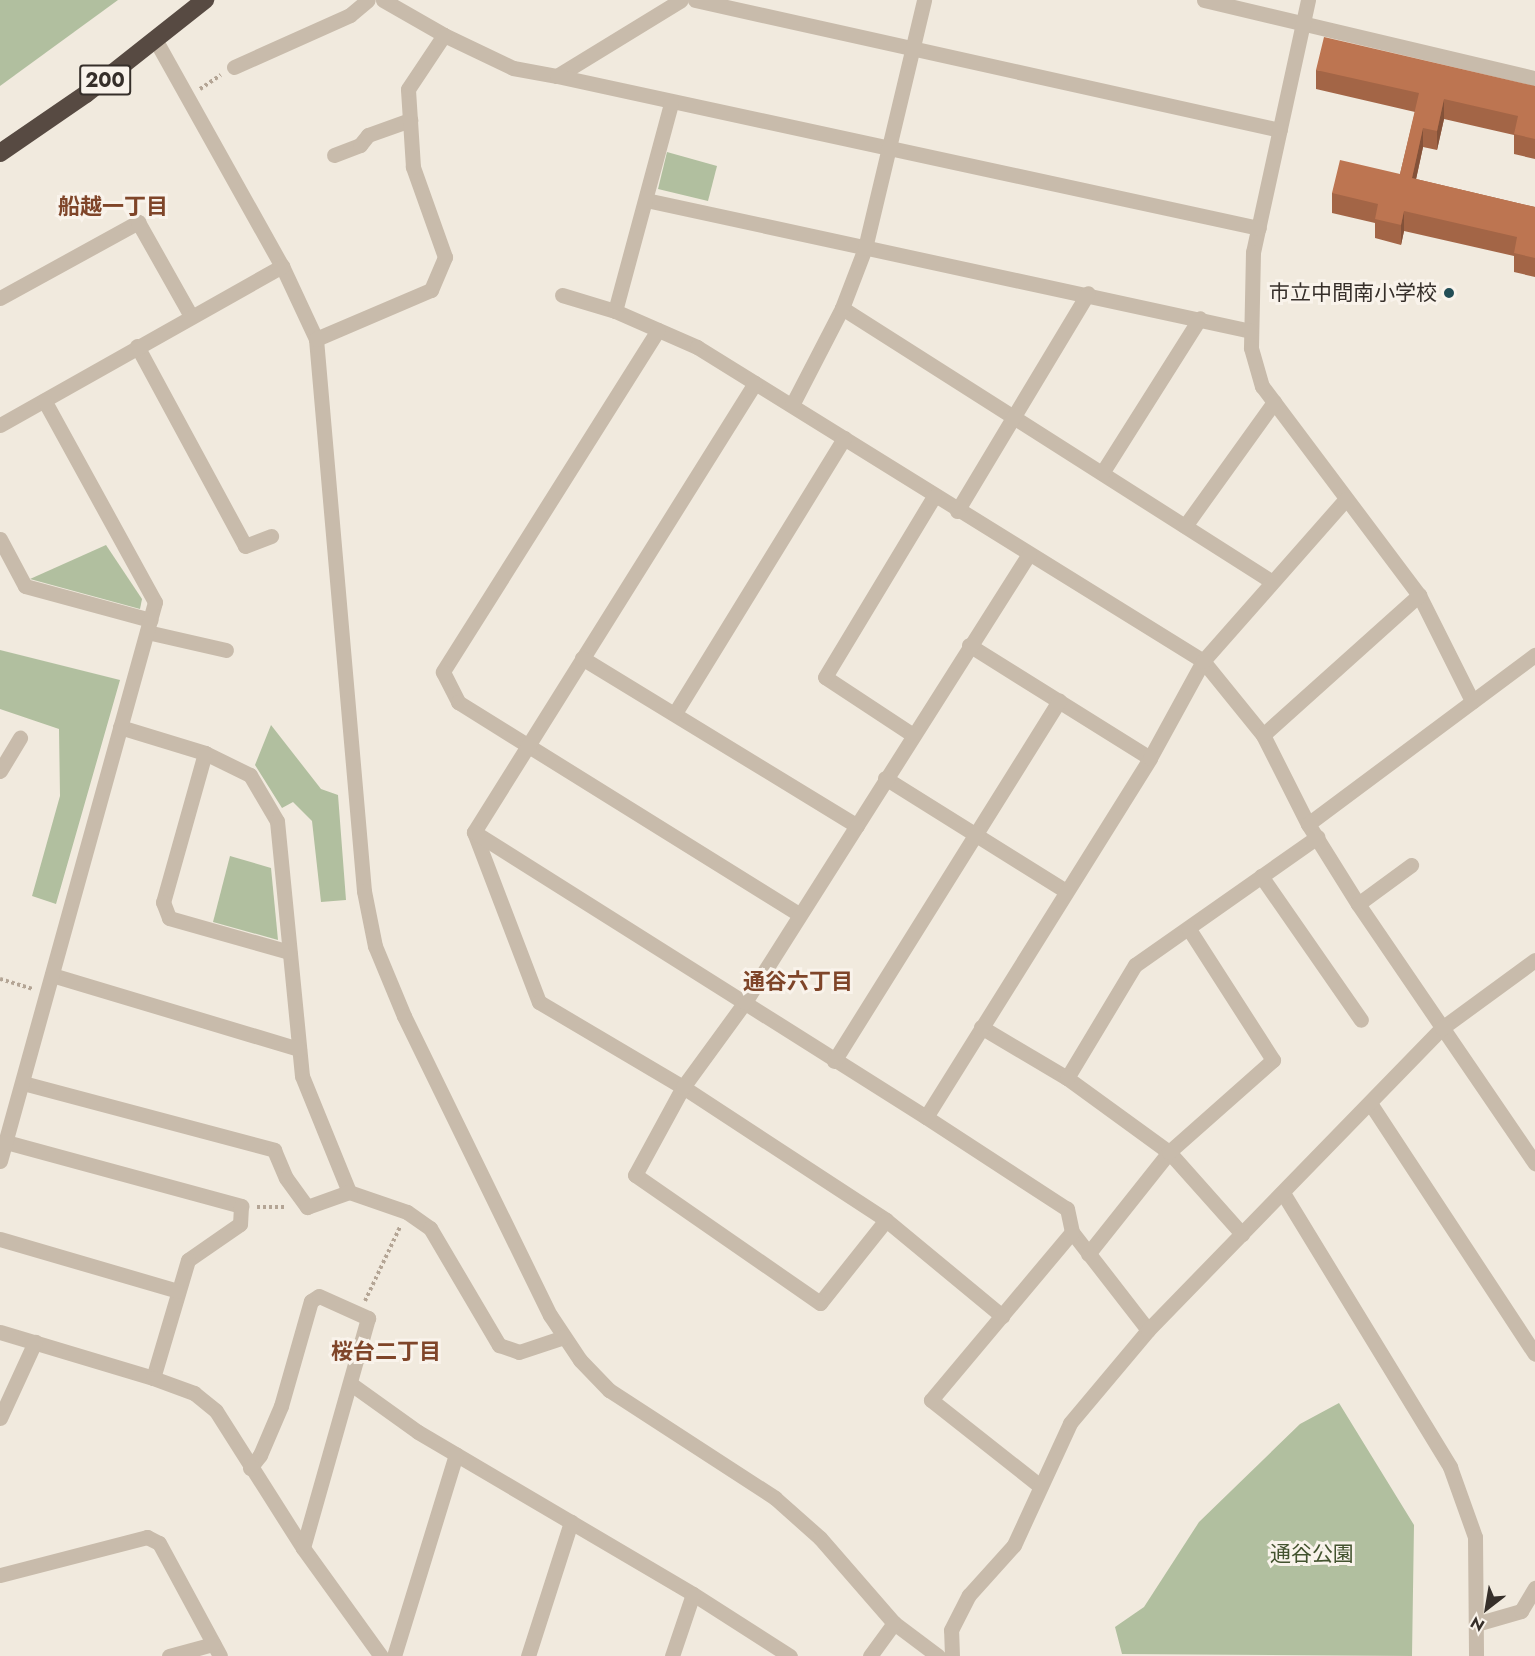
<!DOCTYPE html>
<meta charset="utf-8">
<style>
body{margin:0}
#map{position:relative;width:1535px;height:1656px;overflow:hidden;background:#f1eade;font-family:Jost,"Noto Sans JP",sans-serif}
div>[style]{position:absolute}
.green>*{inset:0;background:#b1bf9f}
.path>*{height:4px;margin-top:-2px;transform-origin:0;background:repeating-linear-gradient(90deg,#b4a595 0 3px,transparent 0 6px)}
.minor>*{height:15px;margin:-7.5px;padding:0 7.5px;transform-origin:7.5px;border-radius:7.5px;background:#c8bbab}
.highway>*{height:18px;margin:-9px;padding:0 9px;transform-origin:9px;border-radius:9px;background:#574a42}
.wall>*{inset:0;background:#a36546}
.shaded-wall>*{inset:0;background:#845239}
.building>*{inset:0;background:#bd7551}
.dots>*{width:16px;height:16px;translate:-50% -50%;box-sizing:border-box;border:3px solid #f9f3eb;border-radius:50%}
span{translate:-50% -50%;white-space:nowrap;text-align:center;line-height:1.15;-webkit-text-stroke:6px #f9f3eb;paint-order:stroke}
.shield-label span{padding:2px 4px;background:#f9f3eb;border:2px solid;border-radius:4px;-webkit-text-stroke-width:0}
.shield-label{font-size:20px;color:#362f2a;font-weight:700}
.poi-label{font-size:21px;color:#362f2a}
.right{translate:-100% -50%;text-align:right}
.park-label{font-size:21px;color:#43532f}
.neighbourhood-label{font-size:22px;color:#7f4529;font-weight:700}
.north{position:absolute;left:1457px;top:1578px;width:60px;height:60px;-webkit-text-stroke:4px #f9f3eb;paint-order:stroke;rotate:211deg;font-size:16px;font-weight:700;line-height:24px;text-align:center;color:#362f2a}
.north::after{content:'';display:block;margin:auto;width:21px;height:27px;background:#362f2a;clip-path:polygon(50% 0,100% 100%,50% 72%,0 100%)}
</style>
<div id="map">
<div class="green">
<div style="clip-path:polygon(0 0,118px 0,0 86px)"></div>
<div style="clip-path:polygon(667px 152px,717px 166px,708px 201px,658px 189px)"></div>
<div style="clip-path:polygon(106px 545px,142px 599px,140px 609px,30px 579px)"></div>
<div style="clip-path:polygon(0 650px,120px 680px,56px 904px,32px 896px,60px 796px,59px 729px,0 709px)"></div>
<div style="clip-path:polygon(271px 725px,321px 789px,338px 795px,346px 900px,321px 902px,312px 821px,293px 802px,282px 808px,255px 765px)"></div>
<div style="clip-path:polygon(230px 856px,271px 868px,278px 940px,213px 922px)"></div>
<div style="clip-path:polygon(1339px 1403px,1414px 1525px,1412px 1656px,1122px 1654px,1115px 1627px,1144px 1607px,1199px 1522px,1300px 1424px)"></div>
</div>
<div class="path">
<div style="left:200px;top:89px;width:25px;rotate:-34deg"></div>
<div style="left:0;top:979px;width:34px;rotate:17deg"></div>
<div style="left:257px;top:1207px;width:29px"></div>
<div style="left:365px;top:1301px;width:82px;rotate:-64.7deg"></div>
</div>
<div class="minor">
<div style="left:383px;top:0;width:70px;rotate:29.8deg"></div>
<div style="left:444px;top:35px;width:76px;rotate:25.6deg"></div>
<div style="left:513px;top:68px;width:45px;rotate:10.3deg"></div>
<div style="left:557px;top:76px;width:145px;rotate:-31.5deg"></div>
<div style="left:695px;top:0;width:599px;rotate:12.53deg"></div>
<div style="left:1204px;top:0;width:340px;rotate:13.3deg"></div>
<div style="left:1308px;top:0;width:258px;rotate:102.3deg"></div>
<div style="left:1253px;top:252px;width:96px;rotate:91.2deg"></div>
<div style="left:1251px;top:348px;width:40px;rotate:74deg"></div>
<div style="left:1262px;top:386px;width:261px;rotate:53.1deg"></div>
<div style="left:1419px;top:595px;width:119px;rotate:63.4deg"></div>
<div style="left:156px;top:41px;width:258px;rotate:60.8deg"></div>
<div style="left:282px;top:266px;width:81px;rotate:65deg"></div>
<div style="left:316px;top:339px;width:554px;rotate:85.03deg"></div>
<div style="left:364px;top:891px;width:56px;rotate:78.7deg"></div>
<div style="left:375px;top:946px;width:76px;rotate:67.5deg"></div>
<div style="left:404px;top:1016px;width:333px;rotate:64deg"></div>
<div style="left:550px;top:1315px;width:54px;rotate:56.3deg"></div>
<div style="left:580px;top:1360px;width:42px;rotate:46deg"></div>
<div style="left:609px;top:1390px;width:198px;rotate:33deg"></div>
<div style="left:775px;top:1498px;width:60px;rotate:41.6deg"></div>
<div style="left:820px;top:1538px;width:113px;rotate:49deg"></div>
<div style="left:894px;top:1623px;width:55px;rotate:36.9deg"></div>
<div style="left:234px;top:67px;width:127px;rotate:-24.1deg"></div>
<div style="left:350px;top:15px;width:23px;rotate:-40deg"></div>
<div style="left:557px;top:76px;width:718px;rotate:12.22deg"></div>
<div style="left:334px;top:155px;width:28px;rotate:-21deg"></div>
<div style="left:360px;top:145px;width:13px;rotate:-51deg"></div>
<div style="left:368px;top:135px;width:45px;rotate:-19.7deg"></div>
<div style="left:646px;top:200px;width:619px;rotate:12.22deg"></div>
<div style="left:562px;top:295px;width:55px;rotate:16.8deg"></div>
<div style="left:615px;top:311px;width:90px;rotate:23.7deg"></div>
<div style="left:697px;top:347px;width:596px;rotate:31.82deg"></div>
<div style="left:1203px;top:661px;width:95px;rotate:51deg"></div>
<div style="left:1263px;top:735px;width:100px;rotate:63.2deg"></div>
<div style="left:1308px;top:824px;width:94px;rotate:58deg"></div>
<div style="left:1358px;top:904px;width:314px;rotate:55.7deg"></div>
<div style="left:0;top:298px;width:158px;rotate:-28.8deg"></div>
<div style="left:138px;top:222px;width:108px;rotate:60.6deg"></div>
<div style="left:842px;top:308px;width:508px;rotate:32.47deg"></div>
<div style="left:615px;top:311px;width:215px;rotate:-74.9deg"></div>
<div style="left:658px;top:330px;width:404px;rotate:122.2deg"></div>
<div style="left:443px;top:672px;width:34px;rotate:63deg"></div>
<div style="left:458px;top:702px;width:402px;rotate:31.9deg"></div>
<div style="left:316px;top:339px;width:125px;rotate:-23.1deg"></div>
<div style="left:431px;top:290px;width:36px;rotate:-67deg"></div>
<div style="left:445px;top:257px;width:96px;rotate:-109.6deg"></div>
<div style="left:413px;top:167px;width:78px;rotate:-93.7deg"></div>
<div style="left:408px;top:89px;width:65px;rotate:-56.3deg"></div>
<div style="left:137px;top:346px;width:227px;rotate:61.6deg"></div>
<div style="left:245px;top:546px;width:28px;rotate:-21deg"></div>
<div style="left:755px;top:383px;width:530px;rotate:122.04deg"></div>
<div style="left:474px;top:832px;width:182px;rotate:69.1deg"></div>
<div style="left:539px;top:1002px;width:167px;rotate:30.6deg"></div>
<div style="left:683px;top:1087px;width:243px;rotate:33.2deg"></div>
<div style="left:886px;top:1220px;width:151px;rotate:39.6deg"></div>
<div style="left:792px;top:405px;width:109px;rotate:-62.7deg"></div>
<div style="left:842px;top:308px;width:64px;rotate:-69deg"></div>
<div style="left:865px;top:248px;width:255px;rotate:-76.6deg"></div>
<div style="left:0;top:425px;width:324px;rotate:-29.4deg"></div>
<div style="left:1102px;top:473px;width:183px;rotate:-57.7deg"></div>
<div style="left:957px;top:511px;width:254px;rotate:-59deg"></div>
<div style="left:1185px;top:526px;width:153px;rotate:-54.3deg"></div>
<div style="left:0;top:539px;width:53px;rotate:62deg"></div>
<div style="left:25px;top:586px;width:130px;rotate:15.2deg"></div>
<div style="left:147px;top:632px;width:81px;rotate:12.8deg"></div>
<div style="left:969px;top:645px;width:213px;rotate:32deg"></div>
<div style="left:582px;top:658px;width:322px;rotate:31.4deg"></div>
<div style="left:675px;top:713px;width:323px;rotate:-58.4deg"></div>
<div style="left:120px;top:727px;width:89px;rotate:17deg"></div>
<div style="left:205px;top:753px;width:50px;rotate:26.1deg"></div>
<div style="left:250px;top:775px;width:53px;rotate:59.6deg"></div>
<div style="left:277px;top:821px;width:256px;rotate:84.4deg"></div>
<div style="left:302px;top:1076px;width:125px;rotate:67.9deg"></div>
<div style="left:349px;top:1192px;width:61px;rotate:19deg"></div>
<div style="left:407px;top:1212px;width:28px;rotate:35deg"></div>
<div style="left:430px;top:1228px;width:136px;rotate:59.5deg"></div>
<div style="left:499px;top:1345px;width:21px;rotate:19deg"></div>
<div style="left:519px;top:1352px;width:47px;rotate:-18.4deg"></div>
<div style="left:913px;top:735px;width:105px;rotate:-146.6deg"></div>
<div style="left:825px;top:677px;width:211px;rotate:-58.9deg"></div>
<div style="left:1263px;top:735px;width:210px;rotate:-41.9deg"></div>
<div style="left:205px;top:753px;width:155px;rotate:105.7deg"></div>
<div style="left:163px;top:902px;width:17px;rotate:69deg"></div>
<div style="left:169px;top:918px;width:125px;rotate:15.8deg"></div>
<div style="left:0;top:771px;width:39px;rotate:-59deg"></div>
<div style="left:885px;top:778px;width:213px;rotate:32deg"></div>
<div style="left:1308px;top:824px;width:283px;rotate:-36.7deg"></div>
<div style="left:474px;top:832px;width:534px;rotate:32.23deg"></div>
<div style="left:1261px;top:876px;width:175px;rotate:55.2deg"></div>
<div style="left:1358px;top:904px;width:66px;rotate:-36.3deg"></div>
<div style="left:52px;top:975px;width:258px;rotate:16.7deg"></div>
<div style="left:981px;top:1027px;width:100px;rotate:30.7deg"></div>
<div style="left:1067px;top:1078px;width:126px;rotate:36deg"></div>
<div style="left:1169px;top:1152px;width:110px;rotate:48.3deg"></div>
<div style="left:834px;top:1061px;width:425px;rotate:-58deg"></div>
<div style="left:1067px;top:1078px;width:132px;rotate:-59deg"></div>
<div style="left:1135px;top:965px;width:223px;rotate:-35.1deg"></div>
<div style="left:23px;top:1083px;width:260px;rotate:14.9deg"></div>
<div style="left:274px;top:1150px;width:30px;rotate:67deg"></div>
<div style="left:286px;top:1178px;width:36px;rotate:54deg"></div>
<div style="left:307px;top:1207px;width:45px;rotate:-19.7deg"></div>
<div style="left:1370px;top:1103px;width:300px;rotate:56.7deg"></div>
<div style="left:6px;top:1142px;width:244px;rotate:15.2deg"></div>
<div style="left:241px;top:1206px;width:18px;rotate:93deg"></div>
<div style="left:240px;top:1224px;width:63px;rotate:145.3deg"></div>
<div style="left:188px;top:1260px;width:123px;rotate:106.5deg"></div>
<div style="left:0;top:1161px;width:580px;rotate:-74.5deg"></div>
<div style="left:155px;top:602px;width:230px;rotate:-118.8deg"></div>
<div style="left:1283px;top:1193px;width:321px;rotate:58.6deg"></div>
<div style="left:1450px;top:1467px;width:74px;rotate:70.3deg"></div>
<div style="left:1475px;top:1537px;width:119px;rotate:89.5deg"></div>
<div style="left:886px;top:1220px;width:106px;rotate:128.5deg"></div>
<div style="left:820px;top:1303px;width:225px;rotate:-145.3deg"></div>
<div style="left:635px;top:1175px;width:100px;rotate:-61.4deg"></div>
<div style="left:683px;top:1087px;width:105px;rotate:-53.9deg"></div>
<div style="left:745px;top:1002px;width:530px;rotate:-57.63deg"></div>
<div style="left:0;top:1239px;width:185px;rotate:16.3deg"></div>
<div style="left:1088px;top:1254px;width:130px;rotate:-51.5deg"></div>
<div style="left:1169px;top:1152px;width:139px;rotate:-41.5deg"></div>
<div style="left:1273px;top:1060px;width:156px;rotate:-122.7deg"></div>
<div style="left:1148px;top:1330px;width:124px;rotate:-127.8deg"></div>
<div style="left:1072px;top:1232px;width:24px;rotate:-102deg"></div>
<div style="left:1067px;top:1209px;width:168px;rotate:-146.9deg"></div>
<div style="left:926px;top:1117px;width:423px;rotate:-58deg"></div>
<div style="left:1150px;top:758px;width:111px;rotate:-61.3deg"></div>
<div style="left:1203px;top:661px;width:216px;rotate:-48.6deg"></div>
<div style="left:0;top:1332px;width:160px;rotate:16.7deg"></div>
<div style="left:153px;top:1378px;width:44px;rotate:20.1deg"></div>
<div style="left:194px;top:1393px;width:28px;rotate:39deg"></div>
<div style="left:216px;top:1411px;width:162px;rotate:57.6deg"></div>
<div style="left:303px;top:1548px;width:133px;rotate:54.2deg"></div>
<div style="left:351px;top:1384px;width:82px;rotate:35.6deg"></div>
<div style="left:418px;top:1432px;width:319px;rotate:30.5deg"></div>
<div style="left:693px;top:1594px;width:115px;rotate:32.6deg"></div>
<div style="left:0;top:1418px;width:84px;rotate:-65.3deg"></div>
<div style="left:250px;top:1468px;width:16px;rotate:-52deg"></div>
<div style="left:260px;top:1455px;width:53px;rotate:-66.8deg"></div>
<div style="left:281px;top:1406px;width:109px;rotate:-74.1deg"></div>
<div style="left:311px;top:1301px;width:9px;rotate:-32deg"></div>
<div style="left:319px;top:1296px;width:54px;rotate:24.2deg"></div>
<div style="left:368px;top:1318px;width:239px;rotate:105.8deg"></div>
<div style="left:1040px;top:1486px;width:139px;rotate:-141.7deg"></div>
<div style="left:931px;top:1400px;width:219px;rotate:-50deg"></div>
<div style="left:0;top:1575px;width:152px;rotate:-14.5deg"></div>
<div style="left:147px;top:1537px;width:13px;rotate:27deg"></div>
<div style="left:159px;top:1543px;width:128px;rotate:61.6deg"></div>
<div style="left:1476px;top:1624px;width:47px;rotate:-16.1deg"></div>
<div style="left:1521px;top:1611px;width:27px;rotate:-59deg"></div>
<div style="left:169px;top:1656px;width:46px;rotate:-15.3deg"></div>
<div style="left:394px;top:1656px;width:211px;rotate:-72.9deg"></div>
<div style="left:528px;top:1656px;width:141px;rotate:-72.2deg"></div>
<div style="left:672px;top:1656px;width:65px;rotate:-71.3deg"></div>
<div style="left:870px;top:1656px;width:41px;rotate:-54deg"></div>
<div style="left:952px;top:1656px;width:26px;rotate:-92deg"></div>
<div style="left:951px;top:1630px;width:39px;rotate:-63deg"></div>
<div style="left:969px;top:1595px;width:67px;rotate:-48deg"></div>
<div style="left:1014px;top:1545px;width:134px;rotate:-65.3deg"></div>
<div style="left:1070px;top:1423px;width:121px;rotate:-50deg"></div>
<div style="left:1148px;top:1330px;width:421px;rotate:-45.8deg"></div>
<div style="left:1442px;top:1028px;width:115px;rotate:-36.2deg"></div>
</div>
<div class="highway">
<div style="left:0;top:153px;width:104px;rotate:-34.5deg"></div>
<div style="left:86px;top:94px;width:152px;rotate:-38.3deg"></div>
</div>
<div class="wall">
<div style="clip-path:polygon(1316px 70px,1535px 86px,1535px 159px,1514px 154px,1514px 135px,1444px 119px,1437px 150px,1423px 147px,1416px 179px,1535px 207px,1535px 277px,1514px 272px,1514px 256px,1404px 231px,1401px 245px,1375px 238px,1375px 223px,1332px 213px,1332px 193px,1400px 174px,1415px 112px,1316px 89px)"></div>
</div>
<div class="shaded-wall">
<div style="clip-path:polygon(1444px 99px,1444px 119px,1437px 150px,1437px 131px)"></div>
<div style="clip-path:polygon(1423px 128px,1423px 147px,1412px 198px,1412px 178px)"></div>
<div style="clip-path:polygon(1404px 211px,1404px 231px,1401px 245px,1401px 225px)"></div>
</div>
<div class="building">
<div style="clip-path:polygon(1324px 37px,1535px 86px,1535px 139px,1514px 134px,1518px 116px,1444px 99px,1437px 131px,1423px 128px,1412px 178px,1535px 207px,1535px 258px,1514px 253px,1517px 237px,1404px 211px,1401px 225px,1375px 219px,1378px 204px,1332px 193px,1340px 160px,1400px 174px,1419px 93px,1316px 70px)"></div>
</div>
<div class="dots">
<div style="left:1449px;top:293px;background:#224d55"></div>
</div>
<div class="shield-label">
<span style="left:105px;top:80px">200</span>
</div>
<div class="poi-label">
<span class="right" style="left:1437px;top:293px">市立中間南小学校</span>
</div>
<div class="park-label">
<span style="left:1312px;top:1554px">通谷公園</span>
</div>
<div class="neighbourhood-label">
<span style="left:113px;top:207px">船越一丁目</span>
<span style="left:798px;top:982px">通谷六丁目</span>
<span style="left:386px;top:1352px">桜台二丁目</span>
</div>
<div class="north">N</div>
</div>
